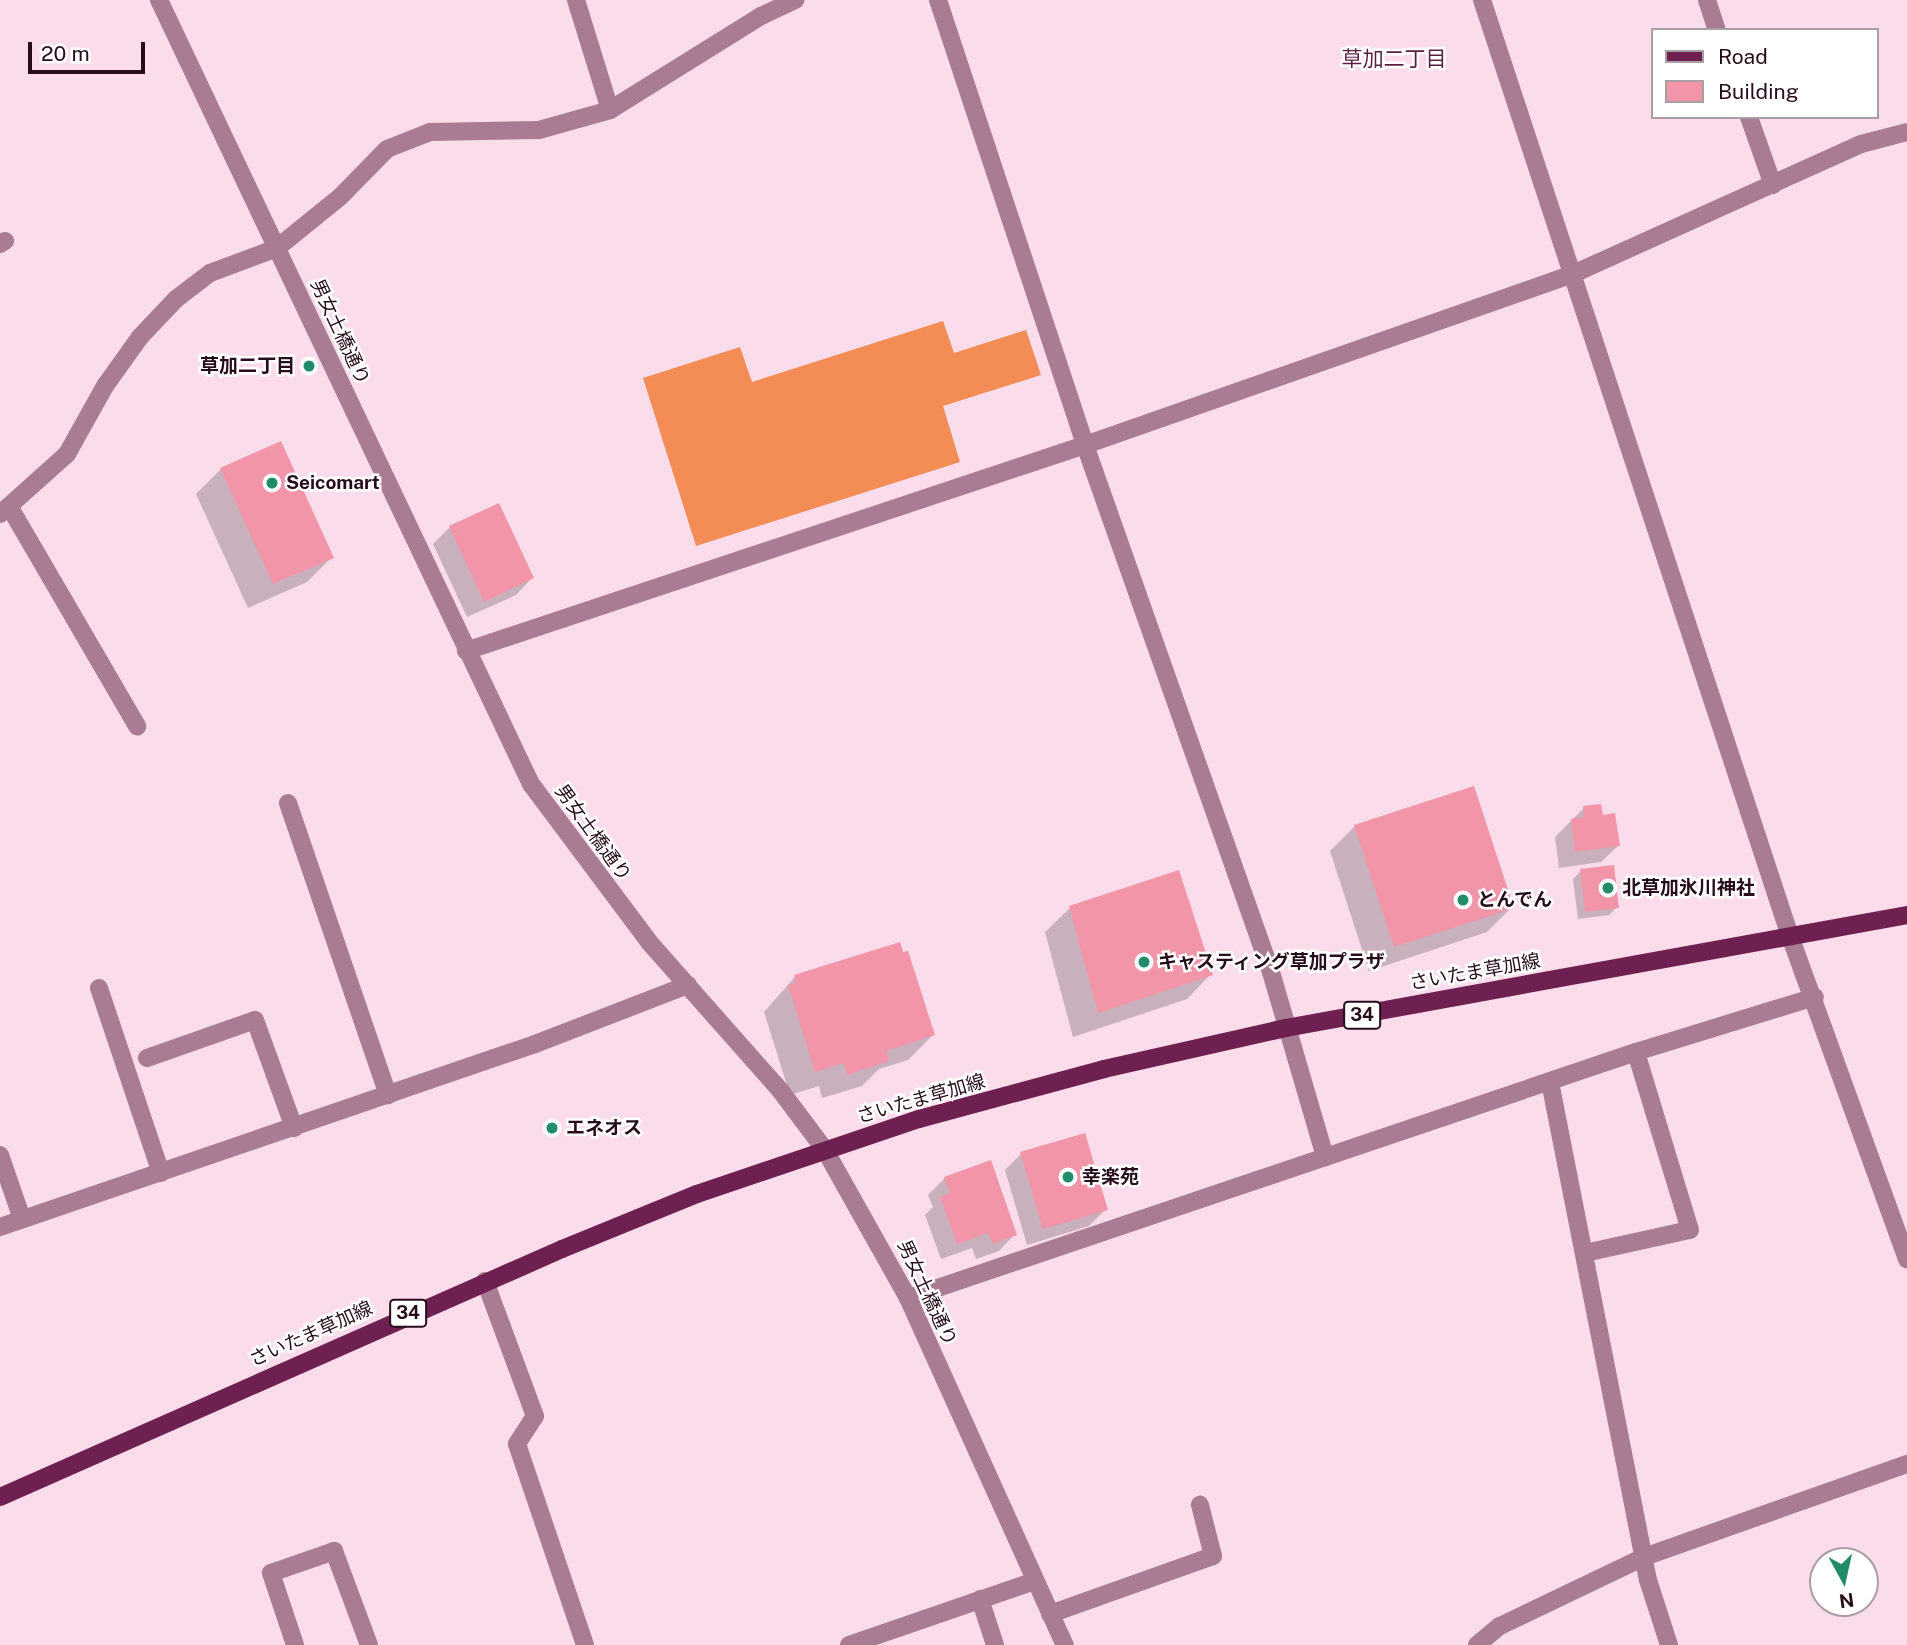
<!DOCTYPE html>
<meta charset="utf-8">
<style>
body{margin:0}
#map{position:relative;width:1907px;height:1645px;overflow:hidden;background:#fbdceb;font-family:"Public Sans","Noto Sans JP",sans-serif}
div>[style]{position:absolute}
.forest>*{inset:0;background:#f48c56}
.shadow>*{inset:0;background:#0003}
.building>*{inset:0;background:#f395a8}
.minor>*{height:18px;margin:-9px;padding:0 9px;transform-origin:9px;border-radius:9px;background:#a97c93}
.major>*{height:18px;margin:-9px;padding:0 9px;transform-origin:9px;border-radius:9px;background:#6e2050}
.dots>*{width:19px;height:19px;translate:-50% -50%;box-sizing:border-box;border:4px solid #fff;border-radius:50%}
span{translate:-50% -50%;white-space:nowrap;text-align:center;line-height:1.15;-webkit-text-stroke:5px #fff;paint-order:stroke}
.shield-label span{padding:2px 5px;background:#fff;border:2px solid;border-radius:5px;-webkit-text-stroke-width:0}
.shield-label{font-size:18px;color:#270d1c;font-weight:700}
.street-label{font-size:19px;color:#270d1c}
.poi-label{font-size:19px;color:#270d1c;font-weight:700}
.right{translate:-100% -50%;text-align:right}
.left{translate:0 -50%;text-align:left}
.neighbourhood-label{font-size:21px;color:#5a1e42}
.legend{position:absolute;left:1651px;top:28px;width:228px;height:91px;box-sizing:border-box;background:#fff;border:2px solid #a99ea4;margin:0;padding:9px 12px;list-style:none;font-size:21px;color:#270d1c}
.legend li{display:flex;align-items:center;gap:14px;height:35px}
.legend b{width:35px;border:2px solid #a99ea4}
.north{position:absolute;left:1809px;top:1547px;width:70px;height:70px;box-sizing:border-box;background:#fff;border:2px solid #a99ea4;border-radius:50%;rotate:172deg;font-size:19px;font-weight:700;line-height:28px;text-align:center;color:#270d1c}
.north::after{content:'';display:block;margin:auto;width:24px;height:32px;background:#208c6a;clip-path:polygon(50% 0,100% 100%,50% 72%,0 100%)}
.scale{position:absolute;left:28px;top:42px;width:117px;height:32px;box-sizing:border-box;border:4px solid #270d1c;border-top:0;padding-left:9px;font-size:21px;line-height:24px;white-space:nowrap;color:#270d1c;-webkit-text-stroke:5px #fff;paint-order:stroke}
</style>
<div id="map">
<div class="forest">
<div style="clip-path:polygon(943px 321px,954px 353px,1026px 330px,1041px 375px,943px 406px,960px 462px,696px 546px,643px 378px,740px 347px,752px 382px)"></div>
</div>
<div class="shadow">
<div style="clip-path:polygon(221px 469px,332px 557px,307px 582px,248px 608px,196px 494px)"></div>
<div style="clip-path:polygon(450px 527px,532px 578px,516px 595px,467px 617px,433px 544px)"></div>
<div style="clip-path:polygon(1584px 808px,1602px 817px,1618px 846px,1601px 862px,1559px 868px,1555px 837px)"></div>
<div style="clip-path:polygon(1355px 826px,1512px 907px,1487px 932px,1369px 971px,1330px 851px)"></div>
<div style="clip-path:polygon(1581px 871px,1617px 907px,1609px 915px,1578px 919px,1573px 879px)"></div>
<div style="clip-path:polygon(1070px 908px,1211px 974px,1187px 999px,1073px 1037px,1045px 932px)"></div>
<div style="clip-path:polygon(795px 977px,933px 1035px,908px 1060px,879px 1069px,862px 1086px,822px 1098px,819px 1086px,790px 1095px,764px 1012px)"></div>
<div style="clip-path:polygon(1021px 1154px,1106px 1209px,1089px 1226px,1027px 1245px,1005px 1170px)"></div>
<div style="clip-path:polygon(945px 1178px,1015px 1234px,999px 1251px,976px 1259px,972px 1248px,941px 1259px,925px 1215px,933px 1207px,928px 1195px)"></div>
</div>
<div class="building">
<div style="clip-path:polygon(281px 441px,334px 558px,273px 584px,220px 468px)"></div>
<div style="clip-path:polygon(499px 503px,534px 578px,484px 602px,449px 526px)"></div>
<div style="clip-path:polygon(1474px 786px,1514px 908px,1394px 947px,1354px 825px)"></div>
<div style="clip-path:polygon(1601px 804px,1603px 815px,1615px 813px,1620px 846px,1575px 852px,1571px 819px,1584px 817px,1583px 806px)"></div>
<div style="clip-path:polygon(1614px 865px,1619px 908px,1585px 912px,1580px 869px)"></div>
<div style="clip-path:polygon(1179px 870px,1213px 975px,1098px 1013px,1069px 906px)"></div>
<div style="clip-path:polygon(900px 942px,903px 952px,908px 951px,935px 1035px,886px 1051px,889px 1061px,847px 1075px,844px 1063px,815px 1072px,788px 985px,796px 983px,794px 975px)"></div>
<div style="clip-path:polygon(1085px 1133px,1108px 1210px,1043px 1229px,1020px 1152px)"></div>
<div style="clip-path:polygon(991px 1160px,1017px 1235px,993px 1244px,988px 1233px,957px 1244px,940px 1197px,950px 1193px,944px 1177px)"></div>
</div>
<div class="minor">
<div style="left:159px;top:0;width:868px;rotate:64.62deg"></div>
<div style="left:531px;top:784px;width:197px;rotate:53.2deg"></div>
<div style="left:649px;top:942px;width:198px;rotate:48.5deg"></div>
<div style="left:780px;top:1090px;width:75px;rotate:53.1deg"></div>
<div style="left:825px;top:1150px;width:170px;rotate:60.7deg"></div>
<div style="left:908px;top:1298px;width:381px;rotate:65.7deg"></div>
<div style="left:576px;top:0;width:115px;rotate:72.8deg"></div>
<div style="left:938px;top:0;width:469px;rotate:71.7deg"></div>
<div style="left:1085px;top:445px;width:559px;rotate:70.56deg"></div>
<div style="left:1271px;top:972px;width:193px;rotate:73.7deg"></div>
<div style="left:1482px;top:0;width:985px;rotate:71.79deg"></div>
<div style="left:1790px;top:936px;width:344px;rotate:70.1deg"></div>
<div style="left:1707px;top:0;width:32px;rotate:72deg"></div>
<div style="left:1749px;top:117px;width:72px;rotate:70.6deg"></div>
<div style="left:0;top:244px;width:6px;rotate:-31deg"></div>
<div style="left:9px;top:506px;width:255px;rotate:59.8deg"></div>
<div style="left:0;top:514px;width:90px;rotate:-41.8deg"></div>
<div style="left:67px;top:454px;width:78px;rotate:-60.8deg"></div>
<div style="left:105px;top:386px;width:60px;rotate:-54.5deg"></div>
<div style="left:140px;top:337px;width:52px;rotate:-46.5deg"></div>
<div style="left:176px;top:299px;width:43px;rotate:-37.4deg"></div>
<div style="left:210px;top:273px;width:72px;rotate:-20.5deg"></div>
<div style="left:277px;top:248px;width:81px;rotate:-39deg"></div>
<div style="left:340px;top:197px;width:67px;rotate:-45.6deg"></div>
<div style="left:387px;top:149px;width:46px;rotate:-21.6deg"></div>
<div style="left:430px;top:132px;width:109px;rotate:-1.1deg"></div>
<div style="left:539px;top:130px;width:74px;rotate:-15.7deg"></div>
<div style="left:610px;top:110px;width:178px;rotate:-31.9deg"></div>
<div style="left:761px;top:16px;width:38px;rotate:-25deg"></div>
<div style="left:466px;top:651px;width:652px;rotate:-18.41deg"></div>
<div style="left:1085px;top:445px;width:517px;rotate:-19.31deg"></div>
<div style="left:1573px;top:274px;width:316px;rotate:-24.3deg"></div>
<div style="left:1861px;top:144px;width:48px;rotate:-14.6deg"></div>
<div style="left:288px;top:803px;width:309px;rotate:71.1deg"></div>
<div style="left:99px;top:988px;width:195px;rotate:71.5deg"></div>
<div style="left:147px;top:1058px;width:114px;rotate:-19.4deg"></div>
<div style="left:255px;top:1020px;width:115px;rotate:70.1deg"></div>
<div style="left:1550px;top:1082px;width:508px;rotate:78.87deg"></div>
<div style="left:1648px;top:1580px;width:68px;rotate:72.1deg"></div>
<div style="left:0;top:1155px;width:68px;rotate:71deg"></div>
<div style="left:0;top:1227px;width:565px;rotate:-18.88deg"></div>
<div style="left:535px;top:1044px;width:164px;rotate:-21.1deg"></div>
<div style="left:1585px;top:1253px;width:107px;rotate:-12.4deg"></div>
<div style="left:1690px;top:1230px;width:186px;rotate:-106.9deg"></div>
<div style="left:485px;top:1281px;width:144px;rotate:69.7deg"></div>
<div style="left:535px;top:1416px;width:33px;rotate:123deg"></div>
<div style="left:517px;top:1444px;width:212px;rotate:71.3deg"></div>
<div style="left:908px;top:1298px;width:768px;rotate:-18.67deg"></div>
<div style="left:1636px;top:1052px;width:187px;rotate:-17.1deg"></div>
<div style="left:980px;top:1599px;width:48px;rotate:71.9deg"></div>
<div style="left:1050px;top:1614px;width:173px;rotate:-19.6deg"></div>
<div style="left:1213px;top:1556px;width:53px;rotate:-104.3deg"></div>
<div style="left:295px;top:1645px;width:76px;rotate:-108.4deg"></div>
<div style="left:271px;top:1573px;width:67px;rotate:-19.2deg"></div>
<div style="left:334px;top:1551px;width:100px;rotate:69.6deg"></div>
<div style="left:849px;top:1645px;width:197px;rotate:-19deg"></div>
<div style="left:1477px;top:1645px;width:30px;rotate:-40deg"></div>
<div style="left:1500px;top:1626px;width:160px;rotate:-25.6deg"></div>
<div style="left:1644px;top:1557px;width:279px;rotate:-19.5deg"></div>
</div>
<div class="major">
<div style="left:0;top:1497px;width:614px;rotate:-23.81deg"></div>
<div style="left:562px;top:1249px;width:146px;rotate:-22.2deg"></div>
<div style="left:697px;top:1194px;width:234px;rotate:-18.7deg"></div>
<div style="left:919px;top:1119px;width:192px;rotate:-15.1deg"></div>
<div style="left:1104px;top:1069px;width:187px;rotate:-12.7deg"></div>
<div style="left:1286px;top:1028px;width:631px;rotate:-10.31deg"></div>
</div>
<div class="dots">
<div style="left:309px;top:366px;background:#208c6a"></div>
<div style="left:272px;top:483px;background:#208c6a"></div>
<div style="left:1608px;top:888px;background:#208c6a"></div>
<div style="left:1463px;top:900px;background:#208c6a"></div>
<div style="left:1144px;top:962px;background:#208c6a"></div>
<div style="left:552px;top:1128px;background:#208c6a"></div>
<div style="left:1068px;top:1177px;background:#208c6a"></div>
</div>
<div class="shield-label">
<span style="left:1362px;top:1015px">34</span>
<span style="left:408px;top:1313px">34</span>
</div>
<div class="street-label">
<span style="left:340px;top:332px;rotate:65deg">男女土橋通り</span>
<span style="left:593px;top:833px;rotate:54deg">男女土橋通り</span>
<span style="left:1475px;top:972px;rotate:-10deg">さいたま草加線</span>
<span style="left:921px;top:1099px;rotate:-16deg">さいたま草加線</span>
<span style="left:927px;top:1293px;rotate:65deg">男女土橋通り</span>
<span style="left:311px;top:1334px;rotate:-24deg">さいたま草加線</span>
</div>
<div class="poi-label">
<span class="right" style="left:295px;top:366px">草加二丁目</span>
<span class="left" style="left:286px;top:483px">Seicomart</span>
<span class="left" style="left:1622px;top:888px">北草加氷川神社</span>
<span class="left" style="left:1477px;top:900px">とんでん</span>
<span class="left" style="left:1158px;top:962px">キャスティング草加プラザ</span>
<span class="left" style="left:566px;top:1128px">エネオス</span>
<span class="left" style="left:1082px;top:1177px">幸楽苑</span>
</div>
<div class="neighbourhood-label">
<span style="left:1394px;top:59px">草加二丁目</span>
</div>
<ul class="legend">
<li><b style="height:9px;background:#6e2050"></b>Road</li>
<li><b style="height:19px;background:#f395a8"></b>Building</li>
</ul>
<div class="north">N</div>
<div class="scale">20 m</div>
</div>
